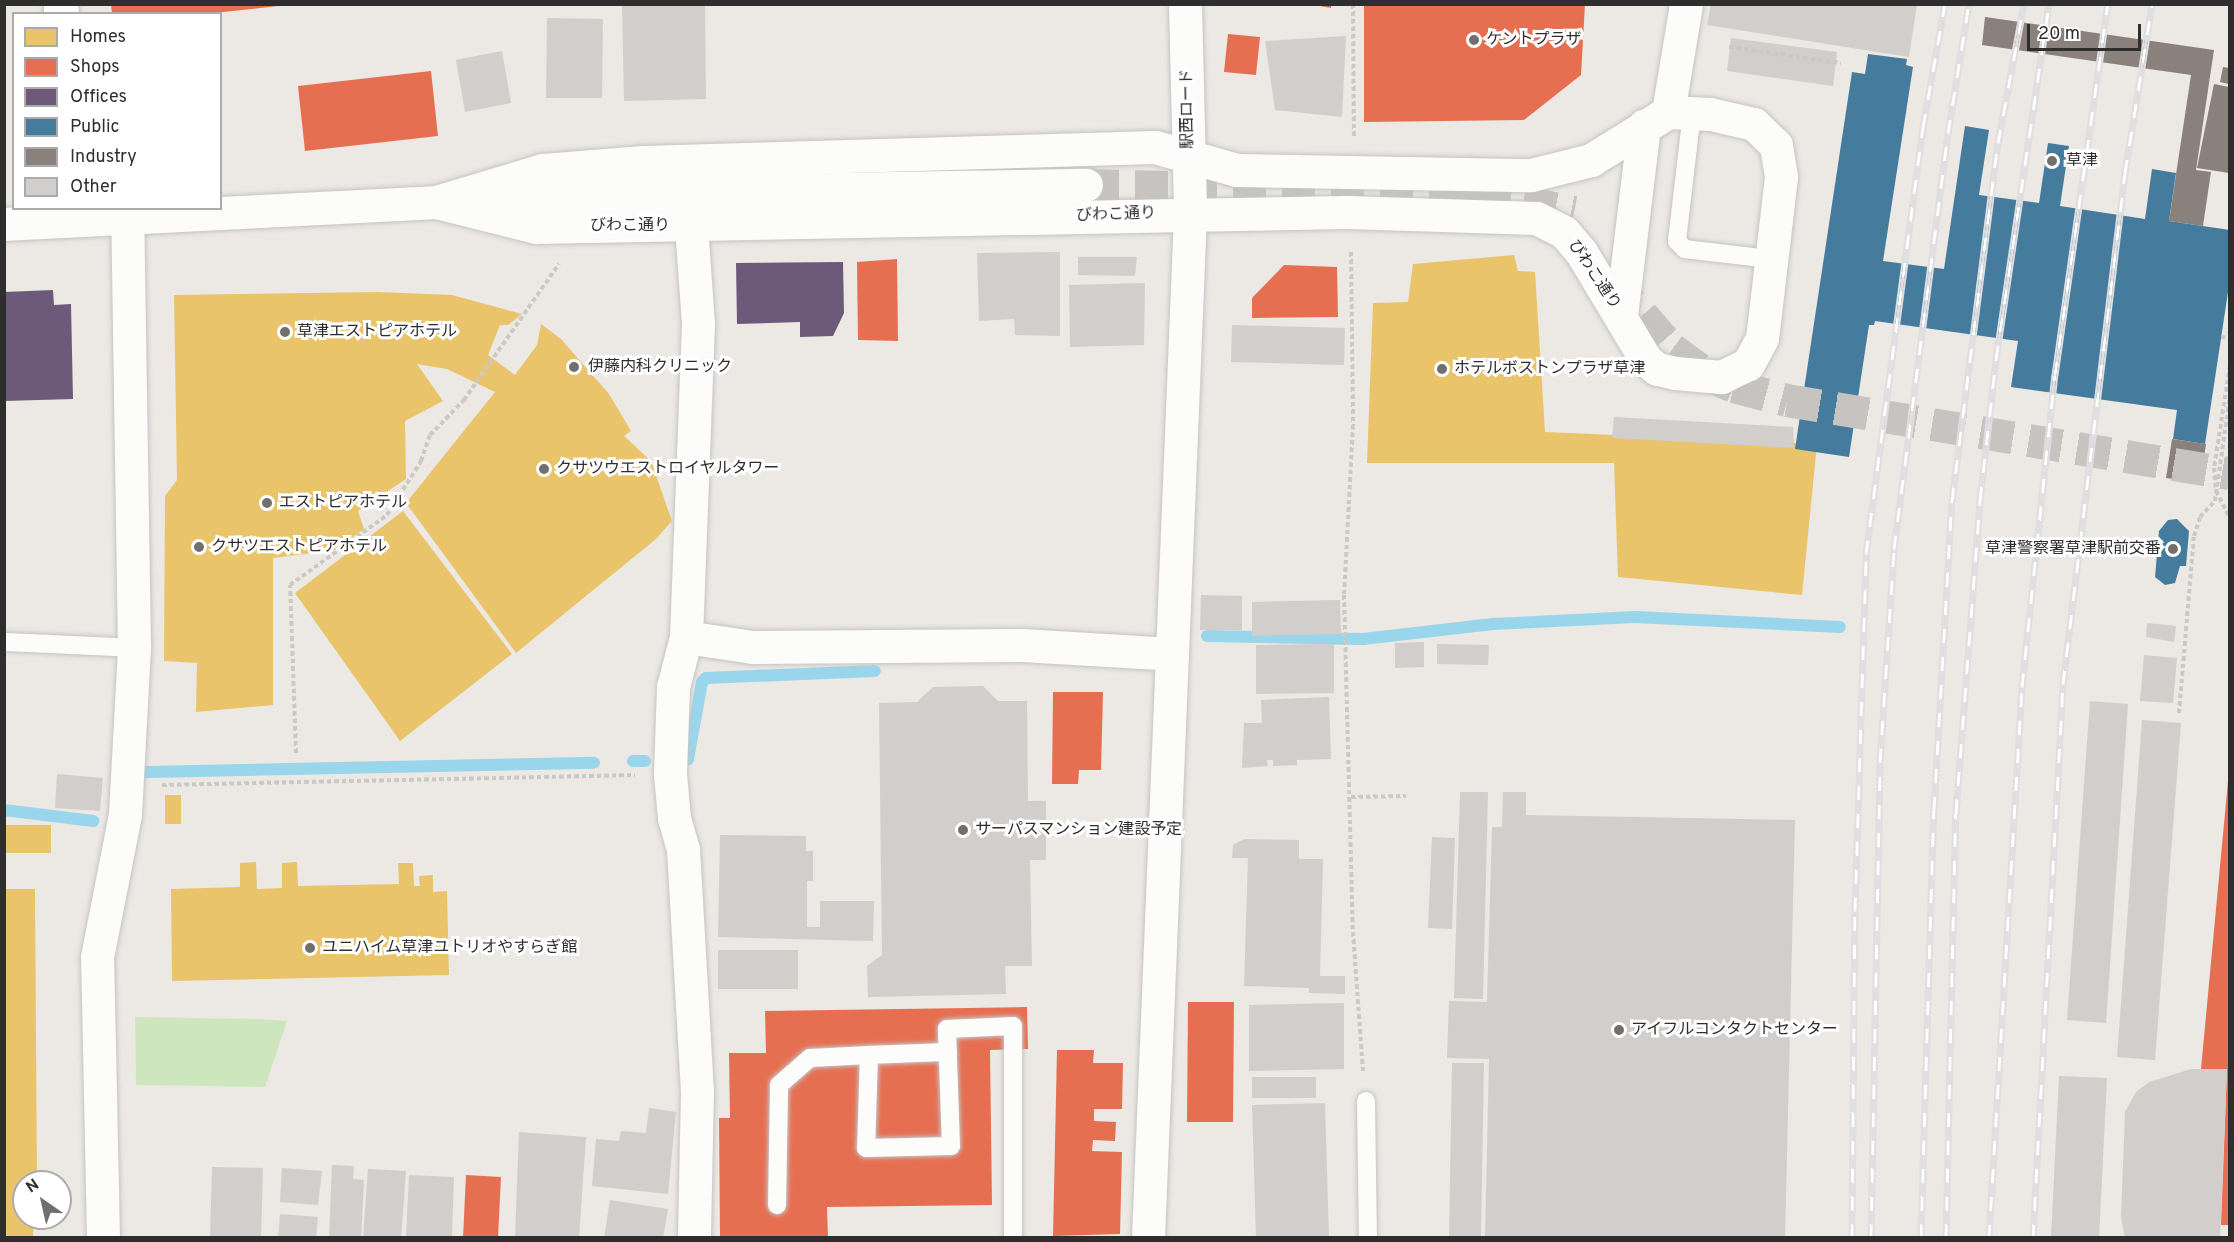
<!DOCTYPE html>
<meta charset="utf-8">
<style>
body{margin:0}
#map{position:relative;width:2234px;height:1242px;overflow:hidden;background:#ece8e4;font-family:Overpass,"Noto Sans JP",sans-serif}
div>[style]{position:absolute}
.green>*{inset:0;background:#cee6be}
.homes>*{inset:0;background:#e9c46a}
.shops>*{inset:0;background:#e76f51}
.offices>*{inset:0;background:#6d597a}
.public>*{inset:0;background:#457b9d}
.industry>*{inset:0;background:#8a817c}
.stream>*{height:12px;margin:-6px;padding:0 6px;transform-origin:6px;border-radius:6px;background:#99d6ec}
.building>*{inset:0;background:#d1cecb}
.secondary-tunnel>*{height:33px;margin-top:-16.5px;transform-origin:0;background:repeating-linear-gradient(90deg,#c6c3c0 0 33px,transparent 0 49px)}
.path>*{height:4px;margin-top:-2px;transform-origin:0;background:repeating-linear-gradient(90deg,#c9c9c8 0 4.5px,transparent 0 7.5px)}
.roads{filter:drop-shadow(0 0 2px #c5c4c5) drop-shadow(0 0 2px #c5c4c5)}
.lane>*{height:18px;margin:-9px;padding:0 9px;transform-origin:9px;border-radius:9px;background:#fcfcfb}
.street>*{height:33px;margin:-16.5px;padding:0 16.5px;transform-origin:16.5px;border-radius:16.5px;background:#fcfcfb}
.secondary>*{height:33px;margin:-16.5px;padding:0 16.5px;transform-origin:16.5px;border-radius:16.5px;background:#fcfcfb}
.rail>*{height:7px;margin-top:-3.5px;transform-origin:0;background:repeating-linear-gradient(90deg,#fff 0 14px,#dfdfe1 0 28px);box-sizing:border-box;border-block:2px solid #dfdfe1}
.path-bridge>*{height:4px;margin-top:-2px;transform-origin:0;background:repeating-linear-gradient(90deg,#c9c9c8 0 4.5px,transparent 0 7.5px)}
.dots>*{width:16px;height:16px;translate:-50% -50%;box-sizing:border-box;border:3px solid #fff;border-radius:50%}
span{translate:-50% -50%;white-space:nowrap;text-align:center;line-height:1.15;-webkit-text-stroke:6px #fff;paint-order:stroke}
.poi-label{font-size:16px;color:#2e2e2e}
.left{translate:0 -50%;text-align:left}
.right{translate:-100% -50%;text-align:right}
.street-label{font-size:16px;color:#2e2e2e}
.frame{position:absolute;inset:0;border:6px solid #2e2e2e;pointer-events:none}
.legend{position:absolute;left:12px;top:12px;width:210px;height:198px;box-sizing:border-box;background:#fff;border:2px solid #ababab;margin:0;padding:8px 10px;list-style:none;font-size:18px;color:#2e2e2e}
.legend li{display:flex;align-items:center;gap:12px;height:30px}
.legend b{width:30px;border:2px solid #ababab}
.north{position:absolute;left:12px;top:1170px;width:60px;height:60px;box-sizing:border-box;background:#fff;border:2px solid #ababab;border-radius:50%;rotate:326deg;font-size:16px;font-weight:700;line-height:24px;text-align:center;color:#2e2e2e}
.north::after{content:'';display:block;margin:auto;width:21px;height:27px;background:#706f6e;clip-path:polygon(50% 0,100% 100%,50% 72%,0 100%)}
.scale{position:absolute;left:2027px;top:24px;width:114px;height:27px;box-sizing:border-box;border:3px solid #2e2e2e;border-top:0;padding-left:8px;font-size:18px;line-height:21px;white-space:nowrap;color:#2e2e2e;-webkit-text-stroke:4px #fff;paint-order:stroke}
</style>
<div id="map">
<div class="green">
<div style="clip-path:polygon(135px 1017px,258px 1019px,287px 1021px,265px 1087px,136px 1085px)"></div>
</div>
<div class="homes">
<div style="clip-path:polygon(1514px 255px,1518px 271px,1535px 272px,1545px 432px,1817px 444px,1802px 595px,1618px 577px,1614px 463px,1367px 463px,1373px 303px,1408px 302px,1413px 264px)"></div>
<div style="clip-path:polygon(378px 292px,452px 295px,522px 314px,508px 325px,500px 325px,488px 355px,515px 375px,537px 345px,541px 324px,561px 339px,609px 394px,631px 431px,624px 436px,651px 461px,672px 521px,656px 539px,516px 653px,406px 503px,495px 392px,447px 369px,417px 364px,443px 401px,405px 421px,406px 479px,358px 511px,364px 529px,335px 550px,273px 558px,273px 705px,196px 712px,197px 663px,164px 661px,165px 496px,177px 480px,174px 295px)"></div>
<div style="clip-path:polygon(403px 511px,512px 654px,400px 741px,295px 593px)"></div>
<div style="clip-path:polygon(165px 795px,181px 795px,181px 824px,165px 824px)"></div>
<div style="clip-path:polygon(4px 825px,51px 825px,51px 853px,4px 853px)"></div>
<div style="clip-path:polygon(256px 862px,257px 889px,282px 888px,282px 863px,297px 862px,298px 886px,399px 884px,398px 863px,413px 863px,414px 886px,420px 886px,419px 876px,433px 875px,433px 892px,447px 891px,449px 975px,172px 981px,171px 889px,240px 887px,240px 863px)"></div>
<div style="clip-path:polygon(4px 889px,35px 889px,37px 1181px,24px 1182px,24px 1218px,34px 1218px,33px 1238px,4px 1238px)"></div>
</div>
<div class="shops">
<div style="clip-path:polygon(111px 4px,278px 4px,278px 6px,205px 14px,112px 14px)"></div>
<div style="clip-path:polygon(1309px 4px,1331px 4px,1331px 8px)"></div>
<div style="clip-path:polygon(1364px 4px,1585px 4px,1581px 75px,1524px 120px,1364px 122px)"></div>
<div style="clip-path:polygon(1228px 34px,1260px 37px,1256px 75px,1224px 72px)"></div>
<div style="clip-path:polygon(431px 71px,438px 136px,305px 151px,298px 86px)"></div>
<div style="clip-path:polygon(897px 259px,898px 341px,858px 340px,857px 262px)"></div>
<div style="clip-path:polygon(1284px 265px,1337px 267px,1338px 317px,1252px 318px,1252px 298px)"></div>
<div style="clip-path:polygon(1053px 692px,1103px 692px,1101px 770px,1079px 770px,1078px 784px,1052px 784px)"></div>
<div style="clip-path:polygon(2228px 781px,2230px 1225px,2221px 1225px,2227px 1069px,2201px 1069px)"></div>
<div style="clip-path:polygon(1188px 1002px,1234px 1002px,1233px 1122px,1187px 1122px)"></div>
<div style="clip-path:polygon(1027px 1007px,1028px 1049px,990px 1050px,992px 1205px,827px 1207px,828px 1238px,720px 1238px,719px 1118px,730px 1118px,729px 1053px,766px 1053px,765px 1011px)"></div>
<div style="clip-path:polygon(1057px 1050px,1094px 1050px,1093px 1063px,1123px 1063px,1122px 1109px,1094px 1109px,1094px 1121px,1116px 1122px,1115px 1141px,1093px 1140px,1092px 1151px,1122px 1152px,1120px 1234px,1053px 1236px)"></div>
<div style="clip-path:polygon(466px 1175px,501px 1177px,498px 1238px,463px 1238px)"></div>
</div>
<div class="offices">
<div style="clip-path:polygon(843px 262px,844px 313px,833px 336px,800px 337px,800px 322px,737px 324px,736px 263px)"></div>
<div style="clip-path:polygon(53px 290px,54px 305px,71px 304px,73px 399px,4px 401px,4px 292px)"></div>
</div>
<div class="public">
<div style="clip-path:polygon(1868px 54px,1907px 59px,1906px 65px,1913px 67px,1883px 261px,1944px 269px,1965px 126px,1989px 130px,1979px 195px,2039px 203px,2048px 143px,2069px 146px,2060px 206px,2145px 219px,2152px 169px,2176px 173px,2169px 221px,2230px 230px,2230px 279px,2205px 444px,2173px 439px,2177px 410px,2011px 387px,2018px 341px,1875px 321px,1874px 325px,1869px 325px,1849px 457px,1795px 449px,1852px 72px,1865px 74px)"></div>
<div style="clip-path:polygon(2177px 519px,2189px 531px,2186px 566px,2180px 566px,2175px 583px,2165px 585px,2155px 577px,2159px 531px,2168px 520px)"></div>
</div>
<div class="industry">
<div style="clip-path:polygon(1985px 17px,2214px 50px,2196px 170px,2211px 172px,2203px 226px,2169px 221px,2191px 75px,1982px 45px)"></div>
<div style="clip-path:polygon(2223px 67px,2229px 68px,2229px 84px,2220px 82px)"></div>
<div style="clip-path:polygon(2214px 84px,2229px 87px,2229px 173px,2197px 168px)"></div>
<div style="clip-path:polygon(2172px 439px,2206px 444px,2200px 483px,2166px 478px)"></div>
</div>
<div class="stream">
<div style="left:1207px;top:636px;width:156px;rotate:1.1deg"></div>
<div style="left:1363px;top:639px;width:131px;rotate:-6.6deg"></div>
<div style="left:1493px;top:624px;width:142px;rotate:-2.8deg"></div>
<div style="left:1635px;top:617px;width:205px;rotate:2.8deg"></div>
<div style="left:684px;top:759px;width:4px"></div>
<div style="left:688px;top:759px;width:78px;rotate:-79.7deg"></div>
<div style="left:702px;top:682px;width:6px;rotate:-45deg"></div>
<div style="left:706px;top:678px;width:169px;rotate:-2.4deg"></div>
<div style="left:633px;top:761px;width:12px"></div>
<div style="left:147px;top:772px;width:447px;rotate:-1.2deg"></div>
<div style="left:4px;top:810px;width:90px;rotate:7deg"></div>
</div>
<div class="building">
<div style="clip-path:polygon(705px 4px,706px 99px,624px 101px,622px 5px)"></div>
<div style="clip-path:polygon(1711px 4px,1917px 4px,1909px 57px,1707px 25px)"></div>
<div style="clip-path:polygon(547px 18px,603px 19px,602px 98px,546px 98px)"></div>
<div style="clip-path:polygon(1346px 36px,1342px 117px,1275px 110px,1265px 41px)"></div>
<div style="clip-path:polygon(1731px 38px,1837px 52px,1833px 86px,1727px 71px)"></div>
<div style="clip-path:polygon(502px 51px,511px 103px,465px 112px,456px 60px)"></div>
<div style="clip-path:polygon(1060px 252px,1060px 336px,1015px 335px,1014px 319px,979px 321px,977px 253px)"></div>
<div style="clip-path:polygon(1078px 257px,1137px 257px,1135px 276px,1078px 275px)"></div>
<div style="clip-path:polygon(1145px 283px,1144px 345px,1070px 347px,1069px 285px)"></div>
<div style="clip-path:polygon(1232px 325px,1345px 328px,1344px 365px,1231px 362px)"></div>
<div style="clip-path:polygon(1614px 417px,1793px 427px,1794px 448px,1612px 438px)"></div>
<div style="clip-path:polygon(1201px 595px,1242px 596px,1242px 630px,1200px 630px)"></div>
<div style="clip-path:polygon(1340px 600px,1341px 634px,1252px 636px,1252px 602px)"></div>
<div style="clip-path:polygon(2147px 623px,2176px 626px,2174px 642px,2146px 637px)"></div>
<div style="clip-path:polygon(1424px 642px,1424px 667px,1395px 668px,1395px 643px)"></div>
<div style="clip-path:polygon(1334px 644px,1334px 693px,1256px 694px,1256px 645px)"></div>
<div style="clip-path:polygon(1437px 644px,1489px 645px,1488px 665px,1437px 664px)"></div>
<div style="clip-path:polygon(2144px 655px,2177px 658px,2173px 703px,2140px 701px)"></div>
<div style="clip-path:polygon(983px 686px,998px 701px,1027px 701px,1028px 801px,1046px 801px,1046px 860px,1030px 860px,1032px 966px,1005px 966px,1006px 994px,868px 997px,867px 966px,882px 955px,879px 703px,917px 702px,933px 687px)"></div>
<div style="clip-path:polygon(1329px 697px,1331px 759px,1297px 760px,1297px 765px,1273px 766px,1273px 760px,1267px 760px,1268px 766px,1242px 768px,1244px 723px,1262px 723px,1261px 700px)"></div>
<div style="clip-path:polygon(2090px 701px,2128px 704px,2106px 1023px,2067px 1020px)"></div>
<div style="clip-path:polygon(2142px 720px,2181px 723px,2155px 1060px,2117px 1057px)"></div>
<div style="clip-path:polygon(57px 774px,103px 778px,100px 811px,55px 808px)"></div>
<div style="clip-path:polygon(1460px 792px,1488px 792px,1483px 999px,1454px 998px)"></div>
<div style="clip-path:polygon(1503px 792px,1526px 792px,1526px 815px,1795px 820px,1785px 1238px,1485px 1238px,1489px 1059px,1447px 1058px,1449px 1001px,1487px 1002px,1492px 827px,1502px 827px)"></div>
<div style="clip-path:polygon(720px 835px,806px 836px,806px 851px,813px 851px,813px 881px,807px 881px,807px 927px,820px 927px,820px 901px,874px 901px,873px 941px,718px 937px)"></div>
<div style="clip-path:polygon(1432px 837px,1455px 838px,1452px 929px,1428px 928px)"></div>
<div style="clip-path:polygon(1244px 839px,1299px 840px,1299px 859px,1323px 859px,1320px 976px,1345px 976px,1345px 994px,1309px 993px,1309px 988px,1244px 986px,1248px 858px,1232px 858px,1233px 845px)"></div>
<div style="clip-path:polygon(718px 950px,798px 950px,798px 989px,718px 989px)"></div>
<div style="clip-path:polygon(1344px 1003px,1344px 1069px,1249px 1071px,1249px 1005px)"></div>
<div style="clip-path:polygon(1452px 1063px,1484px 1063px,1481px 1238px,1449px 1238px)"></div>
<div style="clip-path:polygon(2191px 1069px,2227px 1069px,2220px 1238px,2125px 1238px,2121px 1217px,2125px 1112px,2136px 1092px,2149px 1082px)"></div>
<div style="clip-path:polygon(2059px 1076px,2107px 1078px,2099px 1238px,2051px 1238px)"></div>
<div style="clip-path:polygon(1252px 1077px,1316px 1077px,1316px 1098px,1252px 1098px)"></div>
<div style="clip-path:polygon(1325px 1103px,1329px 1238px,1256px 1238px,1252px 1105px)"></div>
<div style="clip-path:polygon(649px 1108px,676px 1112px,668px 1194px,592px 1186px,596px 1139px,619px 1141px,621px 1131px,646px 1133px)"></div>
<div style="clip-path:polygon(519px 1132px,586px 1137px,579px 1238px,515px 1236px)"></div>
<div style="clip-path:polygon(332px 1165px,354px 1166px,353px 1179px,364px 1180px,361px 1238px,329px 1238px)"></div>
<div style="clip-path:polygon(212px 1167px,263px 1168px,261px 1238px,210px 1238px)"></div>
<div style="clip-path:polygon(282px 1168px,322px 1171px,318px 1205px,280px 1202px)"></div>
<div style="clip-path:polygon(368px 1169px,406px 1171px,401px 1238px,363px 1238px)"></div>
<div style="clip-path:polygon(409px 1175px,454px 1177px,452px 1236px,406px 1238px)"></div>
<div style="clip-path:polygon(610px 1200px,668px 1209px,663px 1238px,604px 1238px)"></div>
<div style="clip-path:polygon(280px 1214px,318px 1217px,316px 1238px,278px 1238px)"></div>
</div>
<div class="secondary-tunnel">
<div style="left:1086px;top:185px;width:294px;rotate:1.4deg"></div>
<div style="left:1380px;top:192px;width:143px;rotate:4deg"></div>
<div style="left:1523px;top:202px;width:52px;rotate:11.1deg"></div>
<div style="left:1454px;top:198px;width:49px;rotate:11.8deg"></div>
<div style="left:1610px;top:278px;width:94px;rotate:48.9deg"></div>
<div style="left:1672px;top:349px;width:42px;rotate:36.3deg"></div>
<div style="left:1706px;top:374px;width:30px;rotate:23deg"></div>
<div style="left:1734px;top:386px;width:55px;rotate:14.8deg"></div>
<div style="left:1787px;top:400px;width:449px;rotate:9.4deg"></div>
</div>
<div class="path">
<div style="left:1353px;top:4px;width:132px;rotate:89.6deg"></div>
<div style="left:1729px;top:47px;width:113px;rotate:8.1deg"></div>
<div style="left:1351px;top:252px;width:173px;rotate:89.3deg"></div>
<div style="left:1353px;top:425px;width:170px;rotate:93deg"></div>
<div style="left:1344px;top:595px;width:337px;rotate:88.5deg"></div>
<div style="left:1353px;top:932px;width:141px;rotate:85.9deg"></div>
<div style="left:2221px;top:337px;width:9px;rotate:6deg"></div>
<div style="left:2179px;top:713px;width:178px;rotate:-85.2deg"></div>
<div style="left:2194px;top:536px;width:20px;rotate:-72deg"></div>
<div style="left:2200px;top:517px;width:22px;rotate:-47deg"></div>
<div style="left:2215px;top:501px;width:107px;rotate:-81.9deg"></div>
<div style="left:296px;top:753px;width:168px;rotate:-92deg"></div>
<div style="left:290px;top:585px;width:120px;rotate:-35.8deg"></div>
<div style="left:387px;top:515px;width:64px;rotate:-57.8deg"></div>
<div style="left:421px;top:461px;width:28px;rotate:-71deg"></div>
<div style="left:430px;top:435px;width:49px;rotate:-45.8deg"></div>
<div style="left:464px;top:400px;width:166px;rotate:-55.1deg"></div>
<div style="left:162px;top:785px;width:473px;rotate:-1.2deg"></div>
<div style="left:1351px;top:797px;width:55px;rotate:-1deg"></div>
</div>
<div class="roads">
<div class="lane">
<div style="left:53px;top:4px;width:10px;rotate:90deg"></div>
<div style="left:69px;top:4px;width:10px;rotate:84deg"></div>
<div style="left:1692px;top:113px;width:129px;rotate:96.7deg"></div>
<div style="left:1677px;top:241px;width:11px;rotate:45deg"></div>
<div style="left:1685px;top:249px;width:86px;rotate:6.7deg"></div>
<div style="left:4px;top:642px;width:130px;rotate:2.6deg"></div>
<div style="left:869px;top:1055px;width:79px;rotate:-2.2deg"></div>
<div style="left:1366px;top:1101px;width:137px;rotate:89.2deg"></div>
<div style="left:777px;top:1205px;width:120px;rotate:-89deg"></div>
<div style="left:779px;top:1085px;width:41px;rotate:-41.1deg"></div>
<div style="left:810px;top:1058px;width:59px;rotate:-2.9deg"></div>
<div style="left:869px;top:1055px;width:93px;rotate:91.8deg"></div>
<div style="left:866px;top:1148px;width:85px;rotate:-1.3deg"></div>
<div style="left:951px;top:1146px;width:117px;rotate:-92deg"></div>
<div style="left:947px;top:1029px;width:66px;rotate:-2.6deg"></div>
<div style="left:1013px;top:1026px;width:212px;rotate:90deg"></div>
</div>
<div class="street">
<div style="left:1668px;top:112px;width:109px;rotate:-80.5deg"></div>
<div style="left:691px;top:226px;width:98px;rotate:85.9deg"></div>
<div style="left:698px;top:324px;width:313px;rotate:92.2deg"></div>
<div style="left:686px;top:637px;width:52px;rotate:104.6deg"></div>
<div style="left:673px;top:687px;width:87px;rotate:92deg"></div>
<div style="left:670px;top:774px;width:44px;rotate:84.8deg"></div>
<div style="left:674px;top:818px;width:32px;rotate:74deg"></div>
<div style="left:683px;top:849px;width:242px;rotate:86.7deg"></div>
<div style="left:697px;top:1091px;width:147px;rotate:91.2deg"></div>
<div style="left:686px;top:637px;width:67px;rotate:8.6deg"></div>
<div style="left:752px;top:647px;width:270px;rotate:-0.4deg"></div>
<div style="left:1022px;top:645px;width:150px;rotate:3.4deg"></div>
<div style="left:103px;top:1238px;width:281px;rotate:-91.2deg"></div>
<div style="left:97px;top:957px;width:146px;rotate:-78.9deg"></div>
<div style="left:125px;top:814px;width:166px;rotate:-86.9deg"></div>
<div style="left:134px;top:648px;width:428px;rotate:-90.9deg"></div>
<div style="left:1148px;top:1238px;width:1026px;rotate:-87.65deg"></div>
</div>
<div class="secondary">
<div style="left:1185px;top:4px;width:209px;rotate:88.6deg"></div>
<div style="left:483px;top:200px;width:244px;rotate:-2.1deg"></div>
<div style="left:727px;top:191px;width:359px;rotate:-1deg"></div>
<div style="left:4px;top:224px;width:433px;rotate:-2.9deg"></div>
<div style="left:436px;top:202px;width:112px;rotate:-16.7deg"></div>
<div style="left:543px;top:170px;width:100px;rotate:-4.6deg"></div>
<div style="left:643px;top:162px;width:512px;rotate:-1.68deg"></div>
<div style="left:1155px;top:147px;width:85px;rotate:15.7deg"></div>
<div style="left:1237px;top:170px;width:294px;rotate:1deg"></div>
<div style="left:1531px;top:175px;width:62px;rotate:-14deg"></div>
<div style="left:1591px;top:160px;width:91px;rotate:-31.9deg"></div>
<div style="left:1668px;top:112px;width:42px;rotate:2.7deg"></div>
<div style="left:1710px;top:114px;width:45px;rotate:12.8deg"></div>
<div style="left:1754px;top:124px;width:30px;rotate:44deg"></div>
<div style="left:1776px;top:145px;width:32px;rotate:81deg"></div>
<div style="left:1781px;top:177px;width:162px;rotate:96.7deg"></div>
<div style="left:1762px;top:338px;width:30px;rotate:118deg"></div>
<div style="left:1748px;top:364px;width:30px;rotate:154deg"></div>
<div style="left:1721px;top:377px;width:46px;rotate:-175deg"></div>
<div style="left:1675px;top:373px;width:18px;rotate:-167deg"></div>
<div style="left:1657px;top:369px;width:14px;rotate:-141deg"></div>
<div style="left:1646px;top:360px;width:126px;rotate:-121deg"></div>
<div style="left:1581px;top:252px;width:26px;rotate:-130deg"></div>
<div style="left:1564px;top:232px;width:31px;rotate:-153deg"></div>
<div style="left:1536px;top:218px;width:190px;rotate:-178.2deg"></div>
<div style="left:1346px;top:212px;width:810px;rotate:178.94deg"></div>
<div style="left:536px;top:227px;width:103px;rotate:-166deg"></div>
<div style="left:1621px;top:316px;width:192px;rotate:-83.1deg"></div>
</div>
</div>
<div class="rail">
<div style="left:1852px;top:1238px;width:327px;rotate:-89.5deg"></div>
<div style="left:1855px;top:911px;width:357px;rotate:-88.2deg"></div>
<div style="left:1866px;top:554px;width:431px;rotate:-82.4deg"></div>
<div style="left:1923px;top:127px;width:125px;rotate:-79.9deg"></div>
<div style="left:1871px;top:1238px;width:476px;rotate:-88.9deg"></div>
<div style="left:1880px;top:762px;width:213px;rotate:-86.2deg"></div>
<div style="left:1894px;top:549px;width:419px;rotate:-82.6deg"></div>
<div style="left:1948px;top:133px;width:131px;rotate:-80.8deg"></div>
<div style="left:1921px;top:1238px;width:428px;rotate:-88.3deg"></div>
<div style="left:1934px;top:810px;width:310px;rotate:-86.7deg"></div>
<div style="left:1952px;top:501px;width:361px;rotate:-82.7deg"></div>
<div style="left:1998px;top:143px;width:141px;rotate:-79.4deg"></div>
<div style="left:1946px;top:1238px;width:425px;rotate:-88.7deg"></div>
<div style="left:1956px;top:813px;width:314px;rotate:-85.6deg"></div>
<div style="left:1980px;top:500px;width:142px;rotate:-83.5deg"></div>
<div style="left:1996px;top:359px;width:359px;rotate:-81.5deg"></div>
<div style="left:1989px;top:1238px;width:552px;rotate:-86.57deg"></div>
<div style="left:2022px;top:687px;width:314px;rotate:-84deg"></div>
<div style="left:2055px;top:375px;width:375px;rotate:-81.9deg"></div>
<div style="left:2033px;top:1238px;width:555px;rotate:-86.9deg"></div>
<div style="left:2063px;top:684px;width:515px;rotate:-83.08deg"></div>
<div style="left:2125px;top:173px;width:171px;rotate:-80.9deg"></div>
</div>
<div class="path-bridge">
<div style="left:2230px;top:365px;width:104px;rotate:98.8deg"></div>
<div style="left:2214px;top:468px;width:23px;rotate:85deg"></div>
<div style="left:2216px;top:491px;width:31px;rotate:63deg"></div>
</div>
<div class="dots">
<div style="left:1474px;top:40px;background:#706f6e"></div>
<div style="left:2052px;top:161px;background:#706f6e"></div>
<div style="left:285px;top:332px;background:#706f6e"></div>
<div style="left:574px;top:367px;background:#706f6e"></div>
<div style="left:1442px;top:369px;background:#706f6e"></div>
<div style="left:544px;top:469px;background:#706f6e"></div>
<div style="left:267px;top:503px;background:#706f6e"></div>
<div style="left:199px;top:547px;background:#706f6e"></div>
<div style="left:2173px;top:549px;background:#706f6e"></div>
<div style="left:963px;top:830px;background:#706f6e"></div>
<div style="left:310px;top:948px;background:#706f6e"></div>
<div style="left:1619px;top:1030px;background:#706f6e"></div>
</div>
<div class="poi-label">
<span class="left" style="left:1486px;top:40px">ケントプラザ</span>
<span class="left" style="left:2066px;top:161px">草津</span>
<span class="left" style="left:297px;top:332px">草津エストピアホテル</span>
<span class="left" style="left:588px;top:367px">伊藤内科クリニック</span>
<span class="left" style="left:1454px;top:369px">ホテルボストンプラザ草津</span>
<span class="left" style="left:556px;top:469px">クサツウエストロイヤルタワー</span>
<span class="left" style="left:279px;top:503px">エストピアホテル</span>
<span class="left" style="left:211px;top:547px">クサツエストピアホテル</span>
<span class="right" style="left:2161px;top:549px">草津警察署草津駅前交番</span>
<span class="left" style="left:975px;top:830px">サーパスマンション建設予定</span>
<span class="left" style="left:322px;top:948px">ユニハイム草津ユトリオやすらぎ館</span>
<span class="left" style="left:1631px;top:1030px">アイフルコンタクトセンター</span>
</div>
<div class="street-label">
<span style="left:1188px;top:109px;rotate:-91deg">駅西ロード</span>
<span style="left:1116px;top:215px;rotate:-2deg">びわこ通り</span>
<span style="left:630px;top:226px">びわこ通り</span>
<span style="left:1594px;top:275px;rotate:56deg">びわこ通り</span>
</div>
<div class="frame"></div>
<ul class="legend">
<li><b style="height:16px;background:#e9c46a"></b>Homes</li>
<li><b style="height:16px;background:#e76f51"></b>Shops</li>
<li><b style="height:16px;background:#6d597a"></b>Offices</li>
<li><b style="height:16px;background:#457b9d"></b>Public</li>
<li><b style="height:16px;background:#8a817c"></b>Industry</li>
<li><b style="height:16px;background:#d1cecb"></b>Other</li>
</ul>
<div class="north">N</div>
<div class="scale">20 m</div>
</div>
